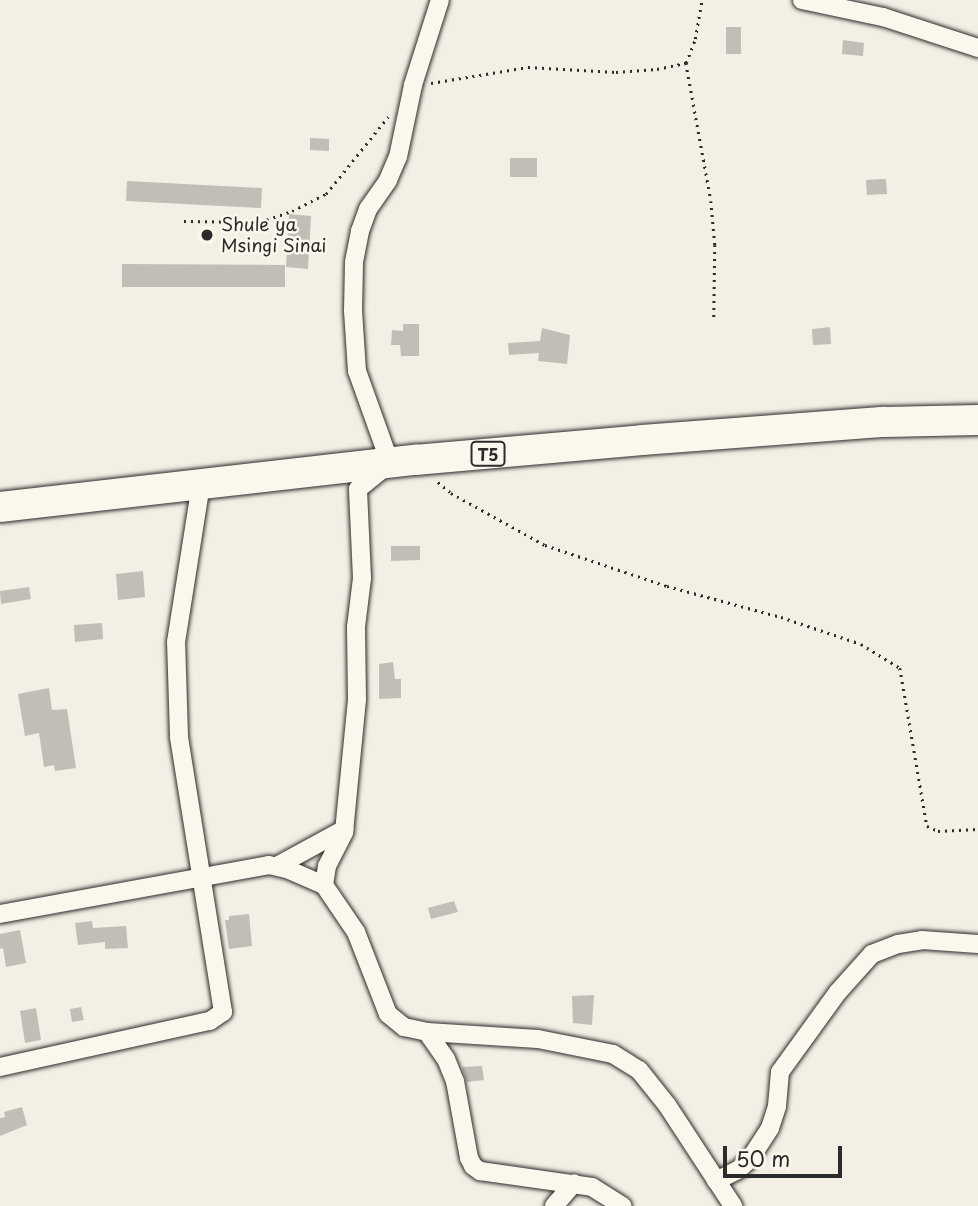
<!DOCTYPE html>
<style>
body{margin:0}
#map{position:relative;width:978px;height:1206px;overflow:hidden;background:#f3efe4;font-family:"Playpen Sans",sans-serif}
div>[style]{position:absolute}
.building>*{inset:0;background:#c0beb6}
.path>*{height:2.5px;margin-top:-1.25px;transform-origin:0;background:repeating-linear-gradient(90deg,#2b2b2b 0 2px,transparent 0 7px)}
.roads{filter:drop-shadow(0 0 2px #2b2b2b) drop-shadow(0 0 2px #2b2b2b)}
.minor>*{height:18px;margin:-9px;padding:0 9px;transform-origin:9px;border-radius:9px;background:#fbf7ec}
.trunk>*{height:30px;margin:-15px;padding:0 15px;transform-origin:15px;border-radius:15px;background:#fbf7ec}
.dots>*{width:19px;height:19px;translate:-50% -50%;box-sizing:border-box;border:4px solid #fbf7ec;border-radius:50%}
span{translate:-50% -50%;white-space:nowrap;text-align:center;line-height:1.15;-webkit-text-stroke:5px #fbf7ec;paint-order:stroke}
.shield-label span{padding:2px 5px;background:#fbf7ec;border:2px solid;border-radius:5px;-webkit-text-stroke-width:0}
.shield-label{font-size:16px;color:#2b2b2b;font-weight:700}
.poi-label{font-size:18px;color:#2b2b2b}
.left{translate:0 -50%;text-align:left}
.scale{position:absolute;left:723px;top:1146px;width:119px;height:32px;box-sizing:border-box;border:4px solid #2b2b2b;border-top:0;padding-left:9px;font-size:21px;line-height:24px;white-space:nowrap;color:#2b2b2b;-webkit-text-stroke:5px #fbf7ec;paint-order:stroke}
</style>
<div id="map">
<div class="building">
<div style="clip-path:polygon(726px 27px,741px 27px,741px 54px,726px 54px)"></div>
<div style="clip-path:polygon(843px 40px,864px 43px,863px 56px,842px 54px)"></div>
<div style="clip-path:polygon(310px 138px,329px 139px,329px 151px,310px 150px)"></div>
<div style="clip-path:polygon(510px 158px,537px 158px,537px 177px,510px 177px)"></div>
<div style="clip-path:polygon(883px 179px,886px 179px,887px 194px,867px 195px,866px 180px)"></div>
<div style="clip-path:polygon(127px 181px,262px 188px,261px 208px,126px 201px)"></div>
<div style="clip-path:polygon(289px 214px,311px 216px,308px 269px,286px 267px)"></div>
<div style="clip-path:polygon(122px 264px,285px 265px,285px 287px,122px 287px)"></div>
<div style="clip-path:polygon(403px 324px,419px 324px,419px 356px,401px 356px,400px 345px,391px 345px,392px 330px,403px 331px)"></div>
<div style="clip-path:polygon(830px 327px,831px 344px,813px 345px,812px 329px)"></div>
<div style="clip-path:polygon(542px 328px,570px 335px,567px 364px,538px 361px,539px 353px,509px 355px,508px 343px,540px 341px)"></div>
<div style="clip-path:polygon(391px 546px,420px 546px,420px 560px,391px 561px)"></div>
<div style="clip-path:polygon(143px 571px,145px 597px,118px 600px,116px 574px)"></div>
<div style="clip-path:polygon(29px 587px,31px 599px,1px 604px,0 591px)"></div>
<div style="clip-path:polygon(102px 623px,103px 639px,75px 642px,74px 625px)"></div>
<div style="clip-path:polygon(393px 662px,395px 679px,401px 679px,401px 698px,379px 699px,379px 664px)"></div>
<div style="clip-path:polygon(49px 688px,52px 710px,67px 709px,76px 768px,55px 771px,54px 765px,44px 767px,39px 733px,25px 736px,18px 694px)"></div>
<div style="clip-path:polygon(454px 901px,458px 912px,431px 919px,428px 908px)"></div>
<div style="clip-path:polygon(249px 914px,252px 946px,229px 949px,225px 920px,229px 920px,229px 916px)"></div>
<div style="clip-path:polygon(92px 921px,93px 928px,126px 926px,128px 948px,105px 949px,105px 942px,78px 945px,75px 923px)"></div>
<div style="clip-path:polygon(20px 930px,26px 963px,6px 967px,3px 948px,0 949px,0 934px)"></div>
<div style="clip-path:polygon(594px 995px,592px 1025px,573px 1023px,572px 996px)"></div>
<div style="clip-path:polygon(81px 1007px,84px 1020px,72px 1022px,70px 1009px)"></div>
<div style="clip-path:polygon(36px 1008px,41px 1040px,25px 1043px,20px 1011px)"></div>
<div style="clip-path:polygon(482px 1066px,484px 1080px,467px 1082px,462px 1067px)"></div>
<div style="clip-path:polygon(22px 1107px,27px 1125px,0 1136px,0 1118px,5px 1117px,4px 1112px)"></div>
</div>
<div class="path">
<div style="left:686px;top:63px;width:140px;rotate:79.7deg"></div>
<div style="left:711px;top:201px;width:44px;rotate:84.8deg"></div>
<div style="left:715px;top:245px;width:73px;rotate:90.8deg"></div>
<div style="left:431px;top:83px;width:98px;rotate:-9.4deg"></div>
<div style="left:528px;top:67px;width:88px;rotate:3.3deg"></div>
<div style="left:616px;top:72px;width:41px;rotate:-4.2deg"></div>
<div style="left:657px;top:69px;width:30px;rotate:-12deg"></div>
<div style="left:686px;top:63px;width:26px;rotate:-69deg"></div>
<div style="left:695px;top:39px;width:40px;rotate:-80deg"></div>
<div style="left:184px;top:221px;width:76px;rotate:0.8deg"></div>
<div style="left:260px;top:222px;width:34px;rotate:-19deg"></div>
<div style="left:292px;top:211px;width:38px;rotate:-27deg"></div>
<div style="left:326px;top:194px;width:99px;rotate:-51.2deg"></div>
<div style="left:438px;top:482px;width:17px;rotate:40deg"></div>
<div style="left:451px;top:493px;width:107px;rotate:29deg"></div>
<div style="left:545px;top:545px;width:129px;rotate:18.6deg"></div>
<div style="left:667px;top:586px;width:118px;rotate:15.2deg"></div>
<div style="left:781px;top:617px;width:84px;rotate:18.6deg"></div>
<div style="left:861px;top:644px;width:46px;rotate:31.6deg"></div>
<div style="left:900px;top:668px;width:160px;rotate:80.3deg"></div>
<div style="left:927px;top:826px;width:12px;rotate:24deg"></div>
<div style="left:938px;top:831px;width:40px;rotate:-2.9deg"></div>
</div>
<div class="roads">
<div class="minor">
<div style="left:802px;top:0;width:83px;rotate:11.9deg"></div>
<div style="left:883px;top:17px;width:100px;rotate:18.1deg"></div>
<div style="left:277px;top:866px;width:77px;rotate:-28.6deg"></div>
<div style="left:324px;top:885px;width:19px;rotate:-81deg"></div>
<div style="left:327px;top:866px;width:38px;rotate:-63deg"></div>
<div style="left:344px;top:832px;width:133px;rotate:-84.4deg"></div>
<div style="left:357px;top:700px;width:73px;rotate:-90.8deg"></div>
<div style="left:356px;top:627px;width:49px;rotate:-83deg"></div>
<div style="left:362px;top:578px;width:89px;rotate:-92.6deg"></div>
<div style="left:358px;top:489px;width:41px;rotate:-39.1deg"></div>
<div style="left:390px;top:463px;width:98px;rotate:-109.7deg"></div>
<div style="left:357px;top:371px;width:60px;rotate:-93.8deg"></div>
<div style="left:353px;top:311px;width:49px;rotate:-88.8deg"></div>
<div style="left:354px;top:262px;width:32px;rotate:-79deg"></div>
<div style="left:360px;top:231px;width:23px;rotate:-70deg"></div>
<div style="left:368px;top:209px;width:35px;rotate:-55deg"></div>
<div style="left:388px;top:180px;width:25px;rotate:-67deg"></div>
<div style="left:398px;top:157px;width:74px;rotate:-78.2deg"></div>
<div style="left:413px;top:85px;width:89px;rotate:-72.4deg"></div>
<div style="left:0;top:914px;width:273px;rotate:-10.3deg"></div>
<div style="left:269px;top:865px;width:18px;rotate:13deg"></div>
<div style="left:287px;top:869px;width:40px;rotate:23.4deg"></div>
<div style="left:324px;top:885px;width:57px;rotate:55.8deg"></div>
<div style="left:356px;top:932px;width:88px;rotate:68.7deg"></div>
<div style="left:388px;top:1014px;width:21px;rotate:39deg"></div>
<div style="left:404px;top:1027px;width:24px;rotate:12deg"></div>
<div style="left:427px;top:1032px;width:111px;rotate:3.6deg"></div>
<div style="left:538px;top:1039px;width:76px;rotate:11.3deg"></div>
<div style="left:613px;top:1054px;width:31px;rotate:32deg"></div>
<div style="left:639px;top:1070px;width:45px;rotate:51.3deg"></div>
<div style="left:667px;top:1105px;width:121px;rotate:56.8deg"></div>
<div style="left:427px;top:1032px;width:33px;rotate:55deg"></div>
<div style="left:446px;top:1059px;width:24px;rotate:68deg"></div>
<div style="left:455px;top:1081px;width:78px;rotate:79.7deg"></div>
<div style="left:469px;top:1158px;width:9px;rotate:63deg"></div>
<div style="left:473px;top:1166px;width:9px;rotate:36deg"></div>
<div style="left:480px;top:1171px;width:113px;rotate:8.1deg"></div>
<div style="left:592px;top:1187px;width:36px;rotate:32deg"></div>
<div style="left:0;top:1067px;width:215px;rotate:-12.4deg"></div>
<div style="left:210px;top:1021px;width:16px;rotate:-35deg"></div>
<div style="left:223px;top:1012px;width:279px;rotate:-99.1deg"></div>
<div style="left:179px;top:736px;width:94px;rotate:-91.8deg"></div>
<div style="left:176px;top:642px;width:160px;rotate:-81deg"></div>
<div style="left:716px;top:1181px;width:25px;rotate:-27deg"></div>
<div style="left:738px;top:1170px;width:16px;rotate:-43deg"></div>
<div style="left:750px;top:1159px;width:37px;rotate:-57deg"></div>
<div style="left:770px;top:1128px;width:23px;rotate:-72deg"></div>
<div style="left:777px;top:1106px;width:34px;rotate:-85deg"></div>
<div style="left:780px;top:1072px;width:99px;rotate:-54.1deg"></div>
<div style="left:838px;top:992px;width:51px;rotate:-48.2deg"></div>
<div style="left:872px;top:954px;width:28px;rotate:-21deg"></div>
<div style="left:898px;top:944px;width:24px;rotate:-9deg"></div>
<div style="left:922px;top:940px;width:56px;rotate:4.1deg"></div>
<div style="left:554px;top:1206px;width:30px;rotate:-49deg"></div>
</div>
<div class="trunk">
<div style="left:0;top:507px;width:418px;rotate:-6.5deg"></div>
<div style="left:415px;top:460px;width:228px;rotate:-5deg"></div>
<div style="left:642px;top:440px;width:243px;rotate:-4.3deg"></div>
<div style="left:884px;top:422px;width:94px;rotate:-1.2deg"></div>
</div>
</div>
<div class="dots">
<div style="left:207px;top:235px;background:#2b2b2b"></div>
</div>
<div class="shield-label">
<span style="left:488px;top:454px">T5</span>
</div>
<div class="poi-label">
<span class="left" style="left:221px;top:235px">Shule ya<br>Msingi Sinai</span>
</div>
<div class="scale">50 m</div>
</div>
